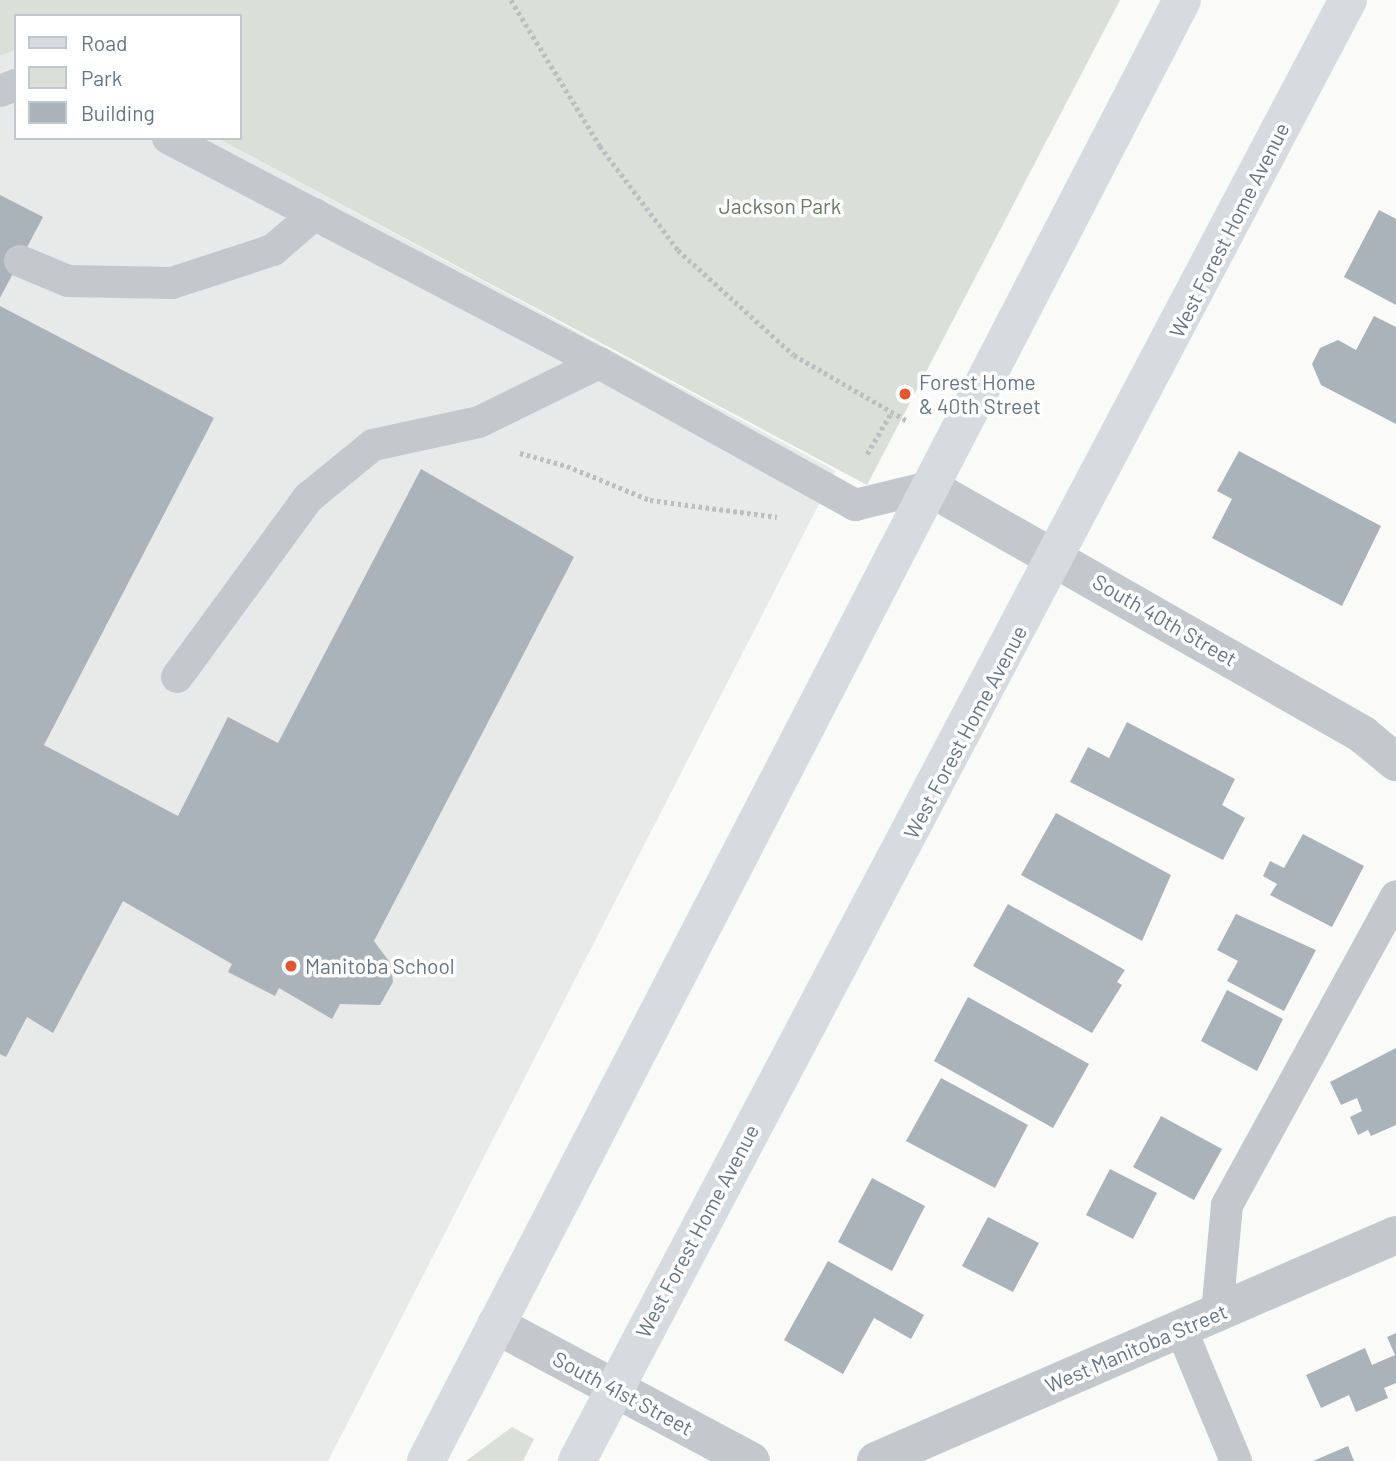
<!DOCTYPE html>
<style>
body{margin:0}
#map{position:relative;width:1396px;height:1461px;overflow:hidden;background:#fafaf8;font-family:Barlow,sans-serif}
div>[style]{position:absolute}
.built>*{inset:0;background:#e8e9e9}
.green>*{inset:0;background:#dadfd7}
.building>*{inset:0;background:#aab3b9}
.path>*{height:4.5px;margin-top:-2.25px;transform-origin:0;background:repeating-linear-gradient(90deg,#bbbfc2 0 3.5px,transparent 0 7px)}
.service>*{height:32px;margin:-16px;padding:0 16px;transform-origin:16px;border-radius:16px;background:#c3c8cc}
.minor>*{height:38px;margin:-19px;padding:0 19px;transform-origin:19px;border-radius:19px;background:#c3c8cc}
.primary>*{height:38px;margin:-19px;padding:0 19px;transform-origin:19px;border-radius:19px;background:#d6dbdf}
.dots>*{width:19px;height:19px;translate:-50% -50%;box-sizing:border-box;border:4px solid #fff;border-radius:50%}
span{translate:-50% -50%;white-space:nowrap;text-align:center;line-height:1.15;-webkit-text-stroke:7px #fff;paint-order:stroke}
.park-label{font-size:21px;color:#687a64}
.street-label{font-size:21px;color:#657683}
.poi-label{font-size:21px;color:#657683}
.left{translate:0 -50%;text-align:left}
.legend{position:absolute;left:14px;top:14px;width:228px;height:126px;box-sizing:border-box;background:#fff;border:2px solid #c1c8cd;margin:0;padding:9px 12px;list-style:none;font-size:21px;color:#657683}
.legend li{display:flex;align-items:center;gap:14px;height:35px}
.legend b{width:35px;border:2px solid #c1c8cd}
</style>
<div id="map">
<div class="built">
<div style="clip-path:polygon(16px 50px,16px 138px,217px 138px,836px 471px,328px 1461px,0 1461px,0 56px)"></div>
</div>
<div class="green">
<div style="clip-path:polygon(0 0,1120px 0,867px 485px,217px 138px,240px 138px,240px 16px,16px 16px,16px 50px,0 56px)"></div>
<div style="clip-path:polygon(512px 1427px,534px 1439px,523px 1461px,466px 1461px)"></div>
</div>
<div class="building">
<div style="clip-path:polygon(0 195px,43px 217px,0 298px)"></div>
<div style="clip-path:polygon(1379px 210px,1396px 219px,1396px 305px,1344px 277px)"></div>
<div style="clip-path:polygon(0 306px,214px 418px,44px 745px,178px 816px,228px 717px,278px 743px,421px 469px,574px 557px,374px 941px,391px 964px,393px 982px,380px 1005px,340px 1004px,332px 1019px,279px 988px,275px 996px,228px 972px,232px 964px,123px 901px,53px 1033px,27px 1017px,6px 1057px,0 1054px)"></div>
<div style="clip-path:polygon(1374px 316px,1396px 327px,1396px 424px,1321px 385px,1312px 364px,1320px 348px,1338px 340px,1356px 350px)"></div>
<div style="clip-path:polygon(1239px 451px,1381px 526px,1342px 606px,1212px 538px,1232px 499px,1217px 491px)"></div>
<div style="clip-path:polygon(1127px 722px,1235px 779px,1222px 805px,1245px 818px,1223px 860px,1070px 782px,1088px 747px,1109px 758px)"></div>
<div style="clip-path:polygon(1056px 813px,1171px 875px,1142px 941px,1021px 875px)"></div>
<div style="clip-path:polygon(1303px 834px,1364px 866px,1332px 927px,1270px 895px,1277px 884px,1263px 876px,1270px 861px,1284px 868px)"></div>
<div style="clip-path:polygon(1008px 904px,1125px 970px,1117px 982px,1122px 985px,1092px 1033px,973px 966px)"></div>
<div style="clip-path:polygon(1236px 914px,1316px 950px,1284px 1011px,1227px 981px,1238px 961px,1217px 950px)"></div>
<div style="clip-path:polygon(1227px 990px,1283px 1019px,1257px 1071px,1201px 1041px)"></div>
<div style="clip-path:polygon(968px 997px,1089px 1064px,1053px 1128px,934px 1061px)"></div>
<div style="clip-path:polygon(1396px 1048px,1396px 1125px,1371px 1136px,1368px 1130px,1358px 1135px,1350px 1117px,1362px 1111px,1357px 1098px,1341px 1105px,1330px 1082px)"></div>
<div style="clip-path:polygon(941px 1078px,1028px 1125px,995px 1188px,906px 1141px)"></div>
<div style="clip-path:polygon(1161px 1116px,1222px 1149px,1194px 1200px,1133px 1167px)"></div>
<div style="clip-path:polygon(1110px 1169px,1157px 1193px,1133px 1239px,1086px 1215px)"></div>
<div style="clip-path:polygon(872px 1178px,925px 1206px,892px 1271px,838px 1242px)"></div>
<div style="clip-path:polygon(988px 1217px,1039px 1243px,1013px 1292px,962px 1266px)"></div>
<div style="clip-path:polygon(828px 1261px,924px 1315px,911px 1339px,874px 1318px,843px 1374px,784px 1340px)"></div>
<div style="clip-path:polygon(1396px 1333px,1396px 1383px,1384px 1388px,1388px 1398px,1356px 1412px,1349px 1395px,1321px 1408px,1306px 1375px,1365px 1348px,1372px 1365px,1395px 1355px,1387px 1337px)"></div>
<div style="clip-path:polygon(1348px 1446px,1354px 1461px,1313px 1461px)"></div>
</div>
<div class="path">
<div style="left:511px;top:0;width:171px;rotate:58.6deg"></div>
<div style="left:600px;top:146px;width:130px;rotate:53.1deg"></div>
<div style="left:678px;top:250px;width:156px;rotate:42.2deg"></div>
<div style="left:794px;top:355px;width:133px;rotate:30.2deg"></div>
<div style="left:520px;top:453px;width:49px;rotate:15.5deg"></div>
<div style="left:567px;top:466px;width:90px;rotate:22.3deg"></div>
<div style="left:650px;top:500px;width:128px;rotate:7.6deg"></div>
<div style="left:867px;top:454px;width:48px;rotate:-59.7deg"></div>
</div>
<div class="service">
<div style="left:0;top:91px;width:17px;rotate:-21deg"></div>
<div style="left:168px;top:138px;width:486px;rotate:27.6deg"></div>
<div style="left:20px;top:261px;width:52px;rotate:22.6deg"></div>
<div style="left:68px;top:281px;width:104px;rotate:1.1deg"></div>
<div style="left:172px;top:283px;width:106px;rotate:-18.1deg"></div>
<div style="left:273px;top:250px;width:55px;rotate:-40.6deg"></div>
<div style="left:177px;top:677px;width:222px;rotate:-53.8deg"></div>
<div style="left:308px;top:498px;width:84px;rotate:-39.2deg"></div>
<div style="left:373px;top:445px;width:108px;rotate:-12.2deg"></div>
<div style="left:479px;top:422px;width:134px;rotate:-26.2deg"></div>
<div style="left:599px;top:363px;width:293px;rotate:29deg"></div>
<div style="left:855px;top:505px;width:76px;rotate:-13.7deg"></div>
<div style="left:1217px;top:1313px;width:108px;rotate:-84.7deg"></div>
<div style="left:1227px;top:1205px;width:352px;rotate:-61.3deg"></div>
<div style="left:1181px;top:1329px;width:143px;rotate:67.4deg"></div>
</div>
<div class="minor">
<div style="left:929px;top:487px;width:500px;rotate:29.7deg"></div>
<div style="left:1363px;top:735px;width:43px;rotate:39.3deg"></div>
<div style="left:496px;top:1325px;width:289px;rotate:28.1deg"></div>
<div style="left:876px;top:1461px;width:567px;rotate:-23.49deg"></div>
</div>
<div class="primary">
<div style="left:426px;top:1461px;width:1645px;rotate:-62.64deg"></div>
<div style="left:577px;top:1461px;width:1652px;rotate:-62.18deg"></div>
</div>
<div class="dots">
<div style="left:905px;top:394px;background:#e4572e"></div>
<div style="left:291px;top:966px;background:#e4572e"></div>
</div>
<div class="park-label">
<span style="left:780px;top:206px">Jackson Park</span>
</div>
<div class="street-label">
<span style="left:1229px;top:230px;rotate:-63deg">West Forest Home Avenue</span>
<span style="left:1165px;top:620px;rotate:30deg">South 40th Street</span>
<span style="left:965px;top:732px;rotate:-62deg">West Forest Home Avenue</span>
<span style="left:697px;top:1231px;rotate:-62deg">West Forest Home Avenue</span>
<span style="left:1136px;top:1348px;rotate:-23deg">West Manitoba Street</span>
<span style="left:623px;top:1393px;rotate:28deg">South 41st Street</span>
</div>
<div class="poi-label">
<span class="left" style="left:919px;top:394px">Forest Home<br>&amp; 40th Street</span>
<span class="left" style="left:305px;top:966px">Manitoba School</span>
</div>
<ul class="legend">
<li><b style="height:9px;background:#d6dbdf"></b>Road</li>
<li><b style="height:19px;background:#dadfd7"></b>Park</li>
<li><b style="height:19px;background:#aab3b9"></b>Building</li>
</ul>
</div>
